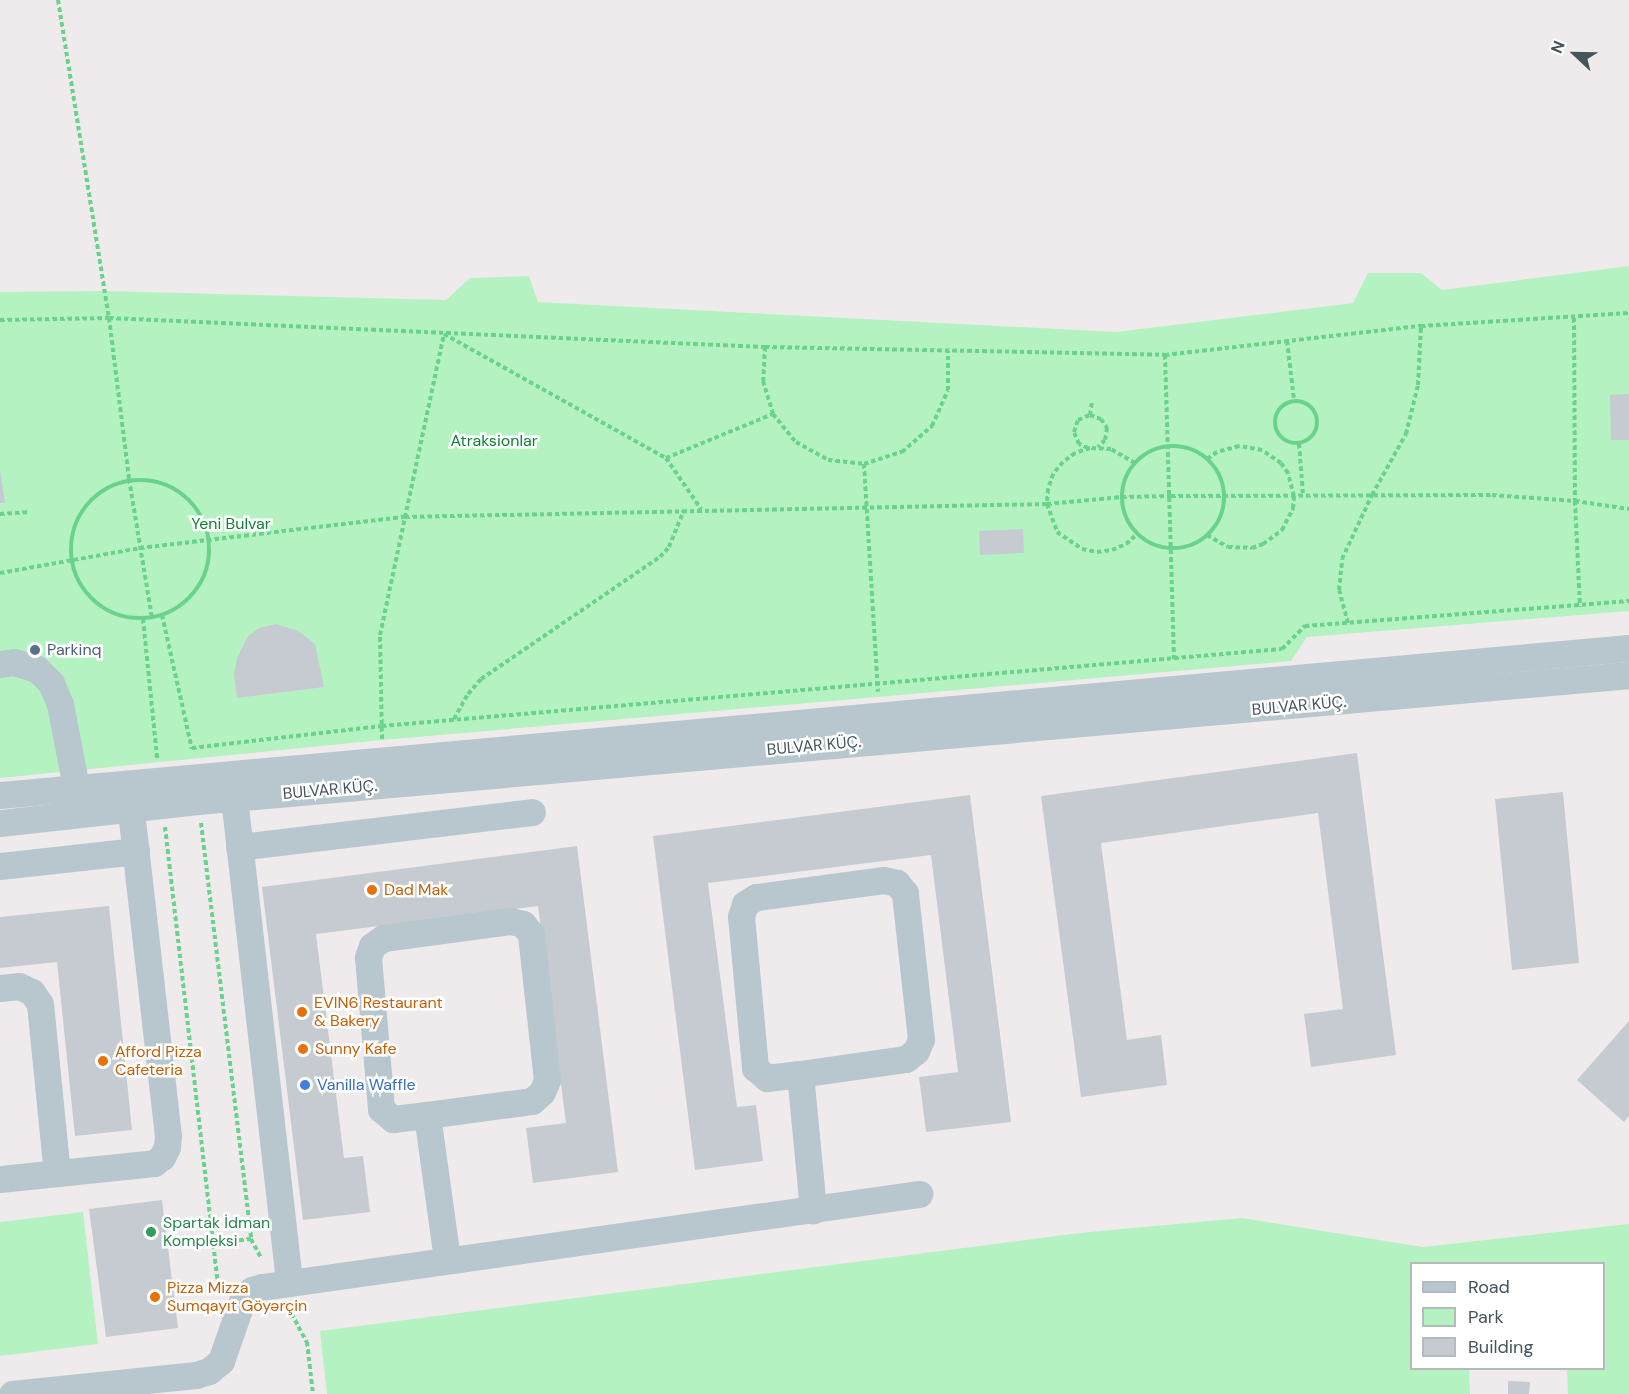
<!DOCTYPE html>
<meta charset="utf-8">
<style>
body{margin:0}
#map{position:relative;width:1629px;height:1394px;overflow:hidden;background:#efebec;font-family:"DM Sans",sans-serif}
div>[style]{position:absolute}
.green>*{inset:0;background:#b4f2c1}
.building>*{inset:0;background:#c5cbd0}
.path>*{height:4px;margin-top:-2px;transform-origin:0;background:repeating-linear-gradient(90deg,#69d38c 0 4.5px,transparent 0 7.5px)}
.path>.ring{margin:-2px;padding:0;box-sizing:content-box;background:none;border:4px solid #69d38c;border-radius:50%}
.minor>*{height:27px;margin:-13.5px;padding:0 13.5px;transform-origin:13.5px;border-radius:13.5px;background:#b8c7cd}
.dots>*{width:16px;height:16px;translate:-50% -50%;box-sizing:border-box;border:3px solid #fff;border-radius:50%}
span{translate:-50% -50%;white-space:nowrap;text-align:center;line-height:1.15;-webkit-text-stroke:5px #fff;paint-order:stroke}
.park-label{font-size:16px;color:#0e8233}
.service-label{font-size:16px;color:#4e5e75}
.left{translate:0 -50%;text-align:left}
.street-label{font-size:16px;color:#43545b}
.food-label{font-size:16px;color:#c56008}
.shop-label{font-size:16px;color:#366cbe}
.leisure-label{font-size:16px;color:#27864d}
.legend{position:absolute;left:1410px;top:1262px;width:195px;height:108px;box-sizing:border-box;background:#fff;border:2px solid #b4bbbd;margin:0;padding:8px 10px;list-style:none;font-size:18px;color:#43545b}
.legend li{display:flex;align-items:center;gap:12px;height:30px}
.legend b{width:30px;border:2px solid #b4bbbd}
.north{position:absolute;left:1545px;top:24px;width:60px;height:60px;-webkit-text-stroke:4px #fff;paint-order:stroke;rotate:292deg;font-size:16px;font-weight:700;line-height:24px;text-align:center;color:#43545b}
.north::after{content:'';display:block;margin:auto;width:21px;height:27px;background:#43545b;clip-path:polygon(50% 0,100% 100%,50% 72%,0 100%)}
</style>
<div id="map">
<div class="green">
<div style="clip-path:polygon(1629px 266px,1629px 611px,1307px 637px,1291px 661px,382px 740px,0 778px,0 292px,103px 291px,446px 300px,470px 278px,529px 276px,538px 302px,1116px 332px,1353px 303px,1368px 273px,1421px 273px,1442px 290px)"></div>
<div style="clip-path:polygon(83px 1212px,98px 1344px,0 1356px,0 1222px)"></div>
<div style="clip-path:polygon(1242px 1218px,1423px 1247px,1629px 1224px,1629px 1394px,1568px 1394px,1567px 1369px,1604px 1368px,1604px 1264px,1412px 1264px,1412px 1368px,1469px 1369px,1470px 1394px,327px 1394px,320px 1331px,1079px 1233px)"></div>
</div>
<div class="building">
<div style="clip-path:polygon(1629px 394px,1629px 440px,1611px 440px,1610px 395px)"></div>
<div style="clip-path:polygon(0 470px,5px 503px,0 503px)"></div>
<div style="clip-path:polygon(1023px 529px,1024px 553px,980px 555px,979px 531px)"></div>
<div style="clip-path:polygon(276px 624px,298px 631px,315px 644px,324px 687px,237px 698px,234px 674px,237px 658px,248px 636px,259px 628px)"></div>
<div style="clip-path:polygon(1357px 753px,1396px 1055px,1311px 1067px,1304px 1014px,1343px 1009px,1318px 813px,1101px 843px,1127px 1040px,1161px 1035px,1167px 1085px,1081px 1097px,1041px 796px)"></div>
<div style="clip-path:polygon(1563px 792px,1579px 963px,1512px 970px,1495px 799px)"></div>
<div style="clip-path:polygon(970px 795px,1011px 1122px,926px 1132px,919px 1077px,958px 1072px,931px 855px,708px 883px,737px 1107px,756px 1105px,763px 1161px,695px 1170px,653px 836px)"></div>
<div style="clip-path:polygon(577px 846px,618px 1172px,533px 1183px,526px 1128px,566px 1123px,538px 906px,316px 934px,344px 1158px,363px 1156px,370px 1212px,303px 1220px,262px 887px)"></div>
<div style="clip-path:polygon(109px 906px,132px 1130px,75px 1136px,57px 962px,0 968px,0 917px)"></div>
<div style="clip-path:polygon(1629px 1021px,1629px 1116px,1624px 1122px,1577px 1080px)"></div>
<div style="clip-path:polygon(162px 1200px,178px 1328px,106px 1337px,89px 1209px)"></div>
<div style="clip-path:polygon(1508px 1381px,1530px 1382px,1529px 1394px,1508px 1394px)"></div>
</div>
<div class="path">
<div style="left:58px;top:0;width:322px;rotate:80.9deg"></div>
<div style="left:109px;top:318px;width:162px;rotate:82.9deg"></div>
<div style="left:129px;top:479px;width:141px;rotate:80.6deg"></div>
<div style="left:1574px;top:318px;width:183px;rotate:89.7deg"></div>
<div style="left:1575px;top:501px;width:106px;rotate:87.3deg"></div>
<div style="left:0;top:320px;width:109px;rotate:-1.1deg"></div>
<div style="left:109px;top:318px;width:657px;rotate:2.53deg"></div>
<div style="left:765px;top:347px;width:400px;rotate:1.1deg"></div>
<div style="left:1165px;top:355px;width:258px;rotate:-6.5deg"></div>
<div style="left:1421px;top:326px;width:208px;rotate:-3.6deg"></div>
<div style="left:1287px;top:341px;width:59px;rotate:83.2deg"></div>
<div style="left:765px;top:347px;width:34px;rotate:93deg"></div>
<div style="left:763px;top:381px;width:34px;rotate:73deg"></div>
<div style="left:773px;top:414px;width:36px;rotate:51deg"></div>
<div style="left:796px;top:442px;width:37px;rotate:29deg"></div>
<div style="left:828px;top:460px;width:36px;rotate:6deg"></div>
<div style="left:864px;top:464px;width:40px;rotate:-18deg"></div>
<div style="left:902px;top:452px;width:40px;rotate:-41deg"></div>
<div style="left:932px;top:426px;width:39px;rotate:-66deg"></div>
<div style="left:948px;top:390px;width:39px;rotate:-90deg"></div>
<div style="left:1165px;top:355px;width:304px;rotate:88.3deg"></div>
<div class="ring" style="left:1275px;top:401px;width:38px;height:38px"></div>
<div style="left:1090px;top:415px;width:14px;rotate:-82deg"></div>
<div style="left:1299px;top:444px;width:51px;rotate:85.5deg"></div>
<div class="ring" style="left:1122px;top:446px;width:98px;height:98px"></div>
<div style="left:1088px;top:448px;width:10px;rotate:-156deg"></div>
<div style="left:1079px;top:444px;width:13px;rotate:-113deg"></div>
<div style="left:1074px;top:432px;width:13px;rotate:-72deg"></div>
<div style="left:1078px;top:420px;width:13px;rotate:-23deg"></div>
<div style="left:1090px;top:415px;width:12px;rotate:20deg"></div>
<div style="left:1101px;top:419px;width:11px;rotate:56deg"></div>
<div style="left:1107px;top:428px;width:12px;rotate:99deg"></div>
<div style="left:1105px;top:440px;width:10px;rotate:135deg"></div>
<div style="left:666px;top:458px;width:62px;rotate:55.5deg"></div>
<div style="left:1135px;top:463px;width:28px;rotate:-150deg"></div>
<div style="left:1111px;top:449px;width:21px;rotate:-177deg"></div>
<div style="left:1090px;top:448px;width:16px;rotate:162deg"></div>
<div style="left:1075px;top:453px;width:15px;rotate:143deg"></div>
<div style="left:1063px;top:462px;width:16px;rotate:130deg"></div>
<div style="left:1053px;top:474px;width:16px;rotate:108deg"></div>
<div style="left:1048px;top:489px;width:15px;rotate:94deg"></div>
<div style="left:1047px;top:504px;width:30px;rotate:70deg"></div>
<div style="left:1057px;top:532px;width:30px;rotate:34deg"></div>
<div style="left:1082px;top:549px;width:15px;rotate:11deg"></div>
<div style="left:1097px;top:552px;width:15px;rotate:-8deg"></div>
<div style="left:1112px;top:550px;width:15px;rotate:-23deg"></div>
<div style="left:1126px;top:544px;width:15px;rotate:-42deg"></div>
<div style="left:864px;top:464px;width:228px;rotate:86.5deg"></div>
<div class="ring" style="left:71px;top:480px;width:134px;height:134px"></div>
<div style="left:0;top:514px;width:30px;rotate:-4deg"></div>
<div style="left:1207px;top:535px;width:24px;rotate:30deg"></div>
<div style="left:1228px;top:547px;width:24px;rotate:2deg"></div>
<div style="left:1252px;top:548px;width:12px;rotate:-20deg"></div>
<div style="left:1263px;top:544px;width:24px;rotate:-36deg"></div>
<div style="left:1282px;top:530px;width:25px;rotate:-63deg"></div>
<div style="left:1293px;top:508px;width:12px;rotate:-85deg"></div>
<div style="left:1294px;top:496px;width:24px;rotate:-105deg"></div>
<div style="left:1288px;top:473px;width:12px;rotate:-125deg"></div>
<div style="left:1281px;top:463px;width:23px;rotate:-146deg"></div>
<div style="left:1262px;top:450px;width:23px;rotate:-170deg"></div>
<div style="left:1239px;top:446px;width:23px;rotate:165deg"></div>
<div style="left:1217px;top:452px;width:12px;rotate:145deg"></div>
<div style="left:0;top:573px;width:142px;rotate:-10.1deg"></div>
<div style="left:140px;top:548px;width:267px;rotate:-6.7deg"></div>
<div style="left:405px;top:517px;width:642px;rotate:-1.16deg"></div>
<div style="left:1047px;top:504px;width:75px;rotate:-5.3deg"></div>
<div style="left:1122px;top:497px;width:49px;rotate:-1.2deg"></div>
<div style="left:1171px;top:496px;width:321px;rotate:-0.2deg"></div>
<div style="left:1492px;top:495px;width:83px;rotate:4.1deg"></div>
<div style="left:1575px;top:501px;width:55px;rotate:8.4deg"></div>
<div style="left:162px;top:615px;width:137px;rotate:77.4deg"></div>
<div style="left:143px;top:619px;width:140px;rotate:84.2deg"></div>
<div style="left:1348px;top:623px;width:34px;rotate:-105deg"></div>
<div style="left:1339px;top:590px;width:31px;rotate:-84deg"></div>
<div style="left:1342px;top:559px;width:71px;rotate:-64.9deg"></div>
<div style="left:1372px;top:495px;width:70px;rotate:-60.9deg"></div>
<div style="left:1406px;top:434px;width:50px;rotate:-76.2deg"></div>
<div style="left:1418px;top:385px;width:59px;rotate:-87.1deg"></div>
<div style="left:454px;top:719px;width:29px;rotate:-61deg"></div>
<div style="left:468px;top:694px;width:20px;rotate:-49deg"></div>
<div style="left:481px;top:679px;width:217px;rotate:-34.3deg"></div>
<div style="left:660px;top:557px;width:13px;rotate:-48deg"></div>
<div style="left:669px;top:547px;width:40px;rotate:-68deg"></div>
<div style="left:382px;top:739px;width:104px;rotate:-91.1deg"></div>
<div style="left:380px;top:635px;width:308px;rotate:-78deg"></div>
<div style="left:444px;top:334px;width:254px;rotate:29.2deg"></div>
<div style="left:666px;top:458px;width:116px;rotate:-22.4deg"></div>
<div style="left:192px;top:748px;width:191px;rotate:-6.6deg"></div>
<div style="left:382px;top:726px;width:903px;rotate:-4.89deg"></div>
<div style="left:1282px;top:649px;width:33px;rotate:-45deg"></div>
<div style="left:1305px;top:626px;width:325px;rotate:-4.4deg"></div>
<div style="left:201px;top:823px;width:419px;rotate:83.1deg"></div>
<div style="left:251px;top:1239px;width:37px;rotate:174deg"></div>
<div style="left:165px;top:827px;width:469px;rotate:83.4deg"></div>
<div style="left:251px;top:1239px;width:21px;rotate:62deg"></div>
<div style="left:288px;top:1307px;width:40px;rotate:62deg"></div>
<div style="left:307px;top:1342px;width:52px;rotate:83.4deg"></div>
</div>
<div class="minor">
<div style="left:0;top:664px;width:14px;rotate:-8deg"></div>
<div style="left:14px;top:662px;width:24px;rotate:17deg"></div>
<div style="left:37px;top:669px;width:20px;rotate:45deg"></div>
<div style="left:51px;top:683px;width:23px;rotate:67deg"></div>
<div style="left:60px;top:704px;width:85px;rotate:79.1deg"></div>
<div style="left:0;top:795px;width:1636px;rotate:-5.16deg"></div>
<div style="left:234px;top:798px;width:488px;rotate:83.5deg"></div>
<div style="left:0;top:823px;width:199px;rotate:-6.3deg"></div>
<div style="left:198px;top:801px;width:1437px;rotate:-5.03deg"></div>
<div style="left:239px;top:847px;width:295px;rotate:-6.8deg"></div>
<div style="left:0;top:866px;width:137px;rotate:-6.3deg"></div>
<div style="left:0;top:988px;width:19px;rotate:-6deg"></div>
<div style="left:19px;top:986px;width:14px;rotate:25deg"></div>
<div style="left:32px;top:992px;width:14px;rotate:56deg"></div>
<div style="left:40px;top:1004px;width:170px;rotate:84.3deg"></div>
<div style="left:800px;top:1074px;width:107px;rotate:-8.1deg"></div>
<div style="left:906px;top:1059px;width:13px;rotate:-39deg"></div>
<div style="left:916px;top:1051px;width:13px;rotate:-67deg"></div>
<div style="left:921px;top:1039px;width:147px;rotate:-96.3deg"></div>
<div style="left:905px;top:893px;width:13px;rotate:-129deg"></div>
<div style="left:897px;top:883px;width:13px;rotate:-167deg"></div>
<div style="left:884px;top:880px;width:129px;rotate:172.4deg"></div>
<div style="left:756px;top:897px;width:13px;rotate:148deg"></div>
<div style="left:745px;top:904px;width:13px;rotate:108deg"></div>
<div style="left:741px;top:916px;width:153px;rotate:84.7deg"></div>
<div style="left:755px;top:1068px;width:16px;rotate:40deg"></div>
<div style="left:767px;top:1078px;width:33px;rotate:-7deg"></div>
<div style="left:800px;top:1074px;width:137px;rotate:84.5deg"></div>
<div style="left:427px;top:1115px;width:106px;rotate:-7.6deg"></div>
<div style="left:532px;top:1101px;width:13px;rotate:-42deg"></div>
<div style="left:542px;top:1092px;width:13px;rotate:-67deg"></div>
<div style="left:547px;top:1080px;width:147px;rotate:-96.3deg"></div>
<div style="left:531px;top:934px;width:13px;rotate:-129deg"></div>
<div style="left:523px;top:924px;width:12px;rotate:-166deg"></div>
<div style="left:511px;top:921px;width:129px;rotate:172.4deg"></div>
<div style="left:383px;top:938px;width:14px;rotate:144deg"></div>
<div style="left:372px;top:946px;width:12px;rotate:110deg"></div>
<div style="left:368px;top:957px;width:153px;rotate:85.1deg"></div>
<div style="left:381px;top:1109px;width:16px;rotate:40deg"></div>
<div style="left:393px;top:1119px;width:34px;rotate:-7deg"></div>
<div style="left:427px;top:1115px;width:145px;rotate:82.1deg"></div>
<div style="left:0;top:1179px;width:155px;rotate:-5.9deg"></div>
<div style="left:154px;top:1163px;width:10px;rotate:-37deg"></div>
<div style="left:162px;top:1157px;width:11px;rotate:-63deg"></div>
<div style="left:167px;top:1147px;width:11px;rotate:-85deg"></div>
<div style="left:168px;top:1136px;width:329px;rotate:-96.5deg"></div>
<div style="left:12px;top:1394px;width:185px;rotate:-5.9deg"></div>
<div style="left:196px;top:1375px;width:14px;rotate:-17deg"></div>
<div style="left:209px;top:1371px;width:16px;rotate:-40deg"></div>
<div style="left:221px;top:1361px;width:67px;rotate:-70.8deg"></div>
<div style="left:243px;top:1298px;width:12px;rotate:-42deg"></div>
<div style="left:252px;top:1290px;width:10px;rotate:-17deg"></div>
<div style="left:262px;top:1287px;width:664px;rotate:-8.06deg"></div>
</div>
<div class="dots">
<div style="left:35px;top:650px;background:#5c6f8a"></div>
<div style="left:372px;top:890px;background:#e8710a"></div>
<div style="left:302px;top:1012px;background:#e8710a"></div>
<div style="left:303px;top:1049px;background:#e8710a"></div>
<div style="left:103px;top:1061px;background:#e8710a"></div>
<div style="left:305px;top:1085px;background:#3f7fe0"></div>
<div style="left:151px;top:1232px;background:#2e9e5b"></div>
<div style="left:155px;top:1297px;background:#e8710a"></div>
</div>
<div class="park-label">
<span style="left:494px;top:441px">Atraksionlar</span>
<span style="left:231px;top:524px">Yeni Bulvar</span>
</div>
<div class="service-label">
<span class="left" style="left:47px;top:650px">Parkinq</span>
</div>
<div class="street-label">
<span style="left:1299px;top:706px;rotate:-5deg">BULVAR KÜÇ.</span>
<span style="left:814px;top:746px;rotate:-5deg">BULVAR KÜÇ.</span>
<span style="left:330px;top:790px;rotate:-5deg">BULVAR KÜÇ.</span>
</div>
<div class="food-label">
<span class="left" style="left:384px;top:890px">Dad Mak</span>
<span class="left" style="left:314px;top:1012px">EVIN6 Restaurant<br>&amp; Bakery</span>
<span class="left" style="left:315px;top:1049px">Sunny Kafe</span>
<span class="left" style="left:115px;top:1061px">Afford Pizza<br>Cafeteria</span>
<span class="left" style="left:167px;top:1297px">Pizza Mizza<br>Sumqayıt Göyərçin</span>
</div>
<div class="shop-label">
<span class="left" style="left:317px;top:1085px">Vanilla Waffle</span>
</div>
<div class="leisure-label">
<span class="left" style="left:163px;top:1232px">Spartak İdman<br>Kompleksi</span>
</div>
<ul class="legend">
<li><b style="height:8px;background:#b8c7cd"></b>Road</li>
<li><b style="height:16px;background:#b4f2c1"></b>Park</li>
<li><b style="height:16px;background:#c5cbd0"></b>Building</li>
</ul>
<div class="north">N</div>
</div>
